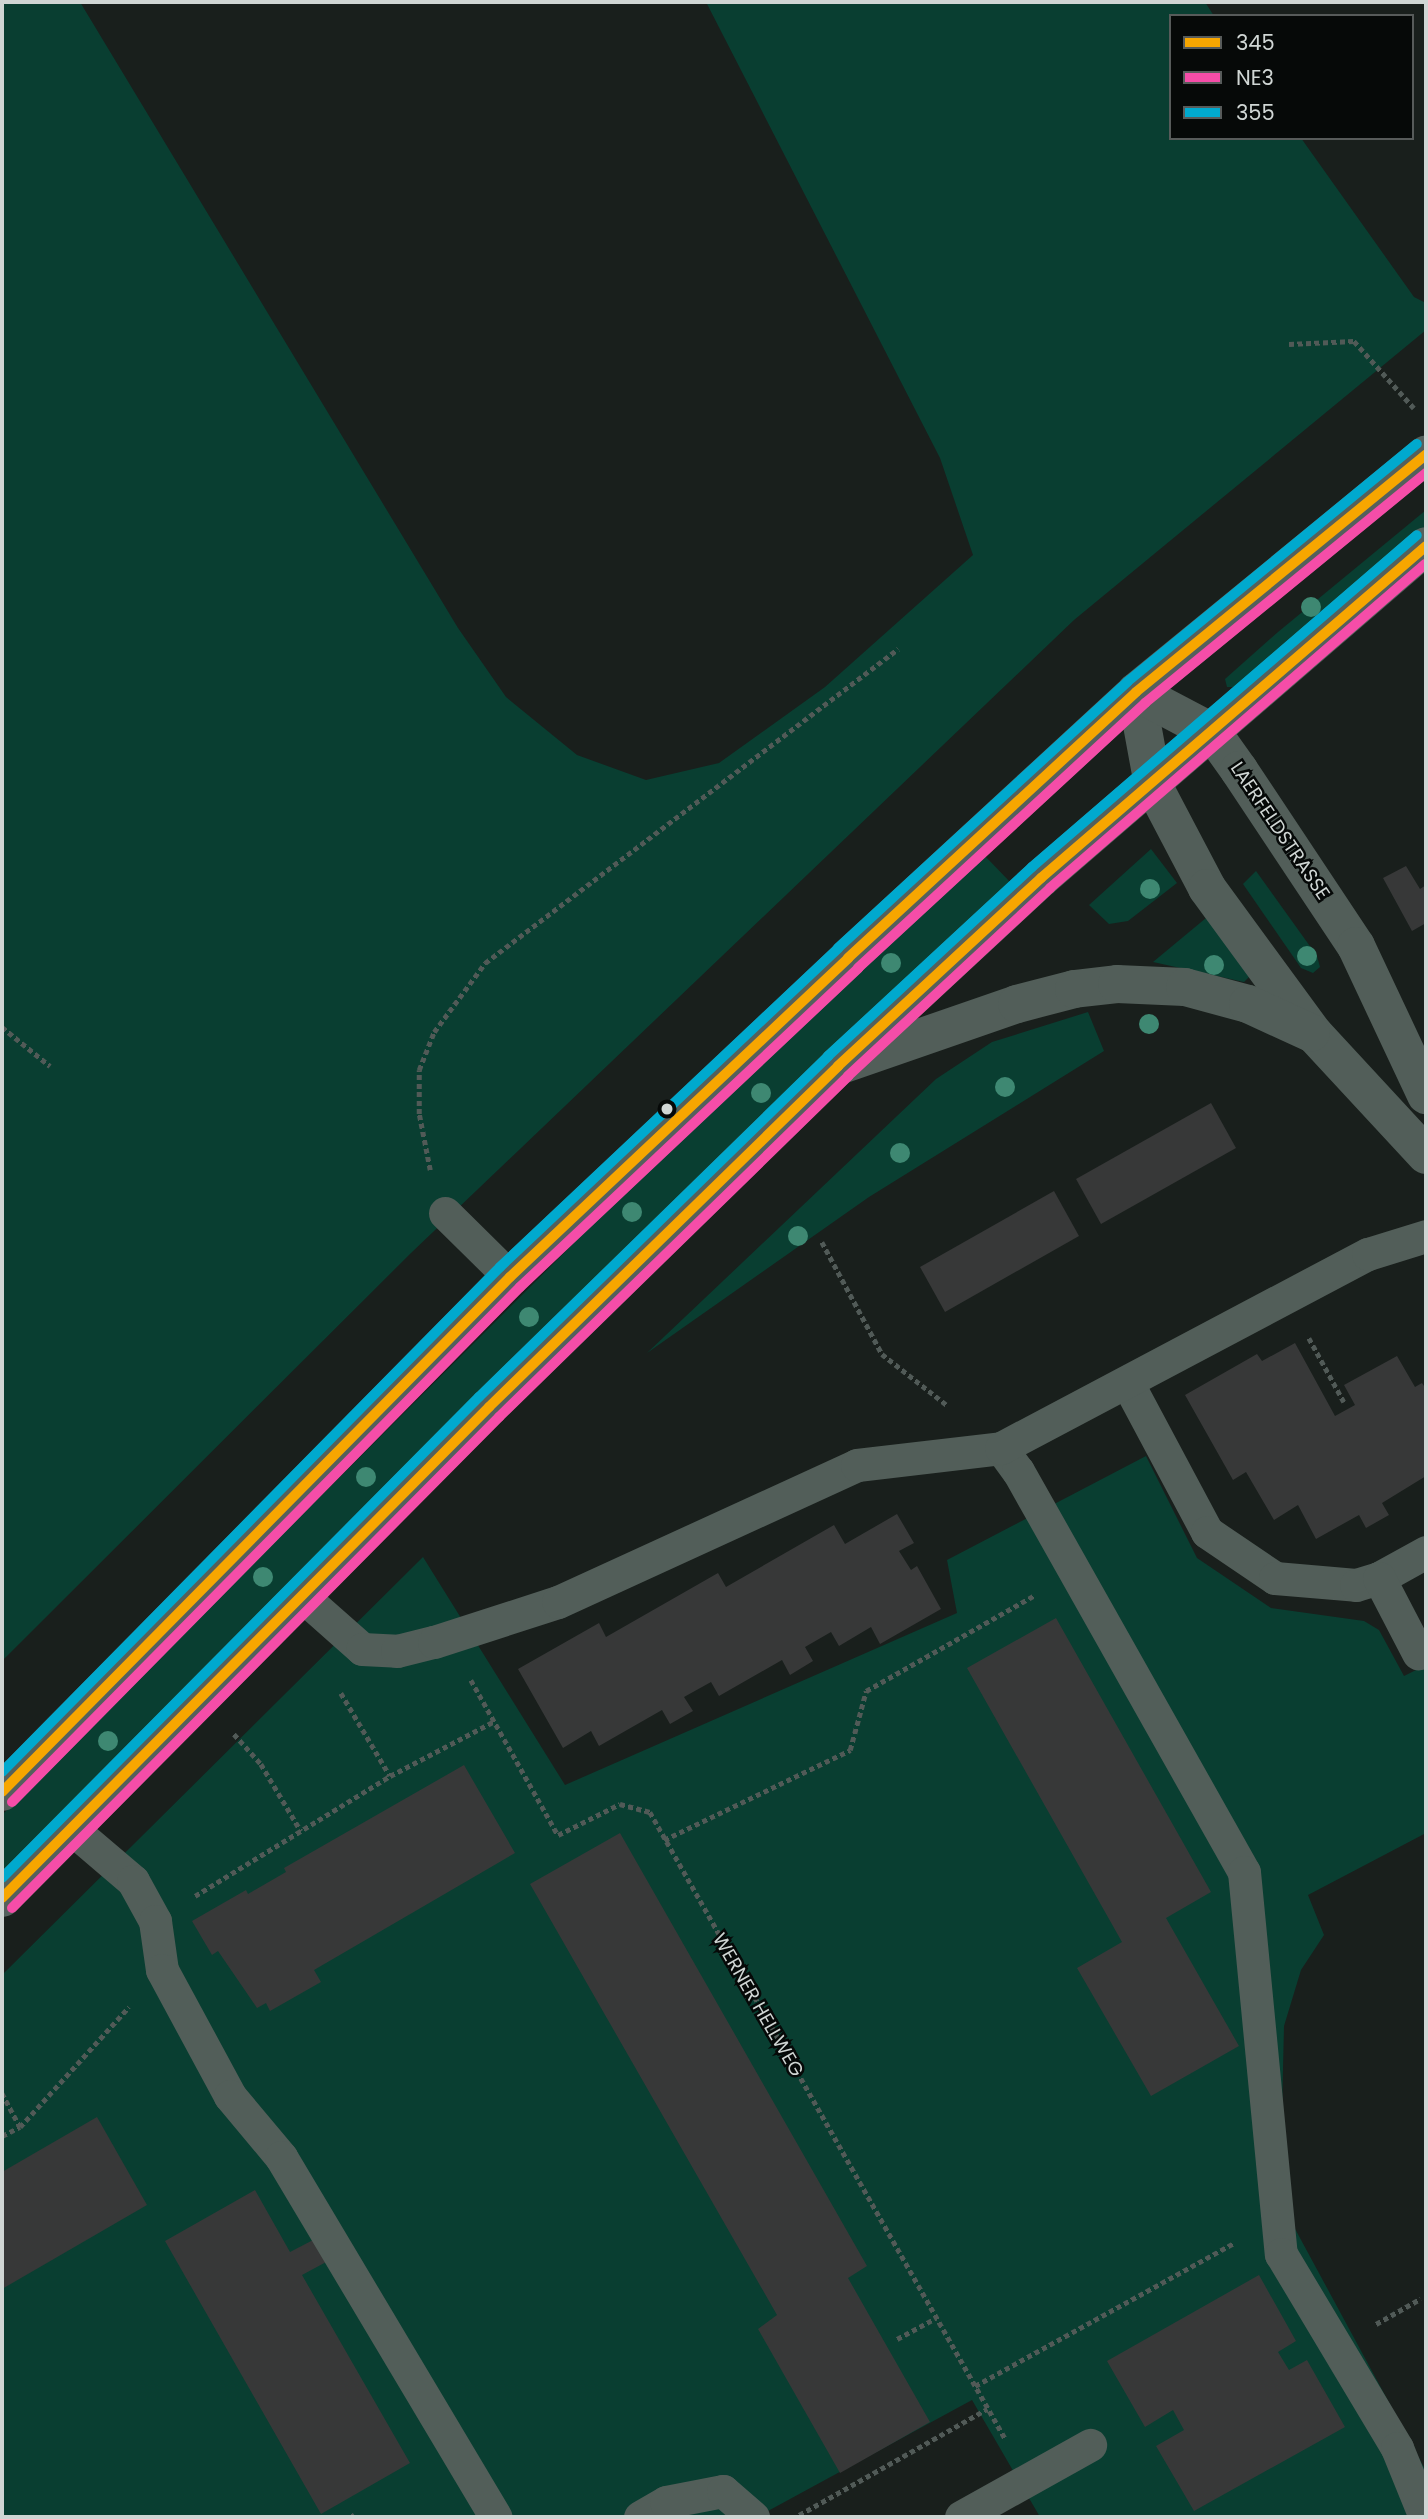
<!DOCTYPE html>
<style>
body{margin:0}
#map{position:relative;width:1428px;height:2519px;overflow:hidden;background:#191f1c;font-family:Poppins,sans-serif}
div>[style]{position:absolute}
.green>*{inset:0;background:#093e31}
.building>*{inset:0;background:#373838}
.path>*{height:4.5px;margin-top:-2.25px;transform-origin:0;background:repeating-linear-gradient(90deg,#515a57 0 5px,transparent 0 8.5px)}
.service>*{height:33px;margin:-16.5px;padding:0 16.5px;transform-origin:16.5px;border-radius:16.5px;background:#525e59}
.minor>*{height:38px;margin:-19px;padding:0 19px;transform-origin:19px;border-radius:19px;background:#525e59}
.secondary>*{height:38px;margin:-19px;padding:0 19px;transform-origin:19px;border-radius:19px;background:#54605c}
.bus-1>*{height:10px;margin:-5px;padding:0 5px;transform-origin:5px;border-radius:5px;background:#f7a600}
.bus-2>*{height:10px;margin:-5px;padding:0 5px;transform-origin:5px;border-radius:5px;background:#f54da8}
.bus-3>*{height:10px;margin:-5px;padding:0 5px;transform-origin:5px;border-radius:5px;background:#00a9ce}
.trees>*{width:20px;height:20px;margin:-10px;border-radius:50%;background:#3e8872}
.dots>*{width:19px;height:19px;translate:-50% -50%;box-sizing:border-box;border:4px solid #060908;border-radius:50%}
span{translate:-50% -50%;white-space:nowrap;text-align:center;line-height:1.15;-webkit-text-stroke:5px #060908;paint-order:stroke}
.street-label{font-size:19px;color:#d0d6d4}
.frame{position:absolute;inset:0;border:4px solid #d0d6d4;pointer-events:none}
.legend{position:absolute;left:1169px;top:14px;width:245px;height:126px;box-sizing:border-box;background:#060908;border:2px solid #575b5a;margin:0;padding:9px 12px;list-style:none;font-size:21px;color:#d0d6d4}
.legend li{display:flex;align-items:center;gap:14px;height:35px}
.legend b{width:35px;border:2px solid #575b5a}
</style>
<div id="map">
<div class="green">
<div style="clip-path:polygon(2px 2px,80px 2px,458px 628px,506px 697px,577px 755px,646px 780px,719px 763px,825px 687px,973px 555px,940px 458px,706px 2px,1205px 2px,1214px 16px,1171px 16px,1171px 138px,1301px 138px,1414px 297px,1426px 303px,1426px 330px,1074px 620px,411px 1253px,2px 1661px)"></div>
<div style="clip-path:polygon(1426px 510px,1426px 526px,1235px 687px,1227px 687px,1225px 679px,1278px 632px)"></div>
<div style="clip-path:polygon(1151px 849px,1177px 883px,1128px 921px,1109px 924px,1089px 905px)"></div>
<div style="clip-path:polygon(984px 855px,1013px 885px,2px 1872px,2px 1815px,651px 1166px)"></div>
<div style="clip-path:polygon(1256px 871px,1317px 956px,1320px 967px,1313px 973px,1301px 968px,1243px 884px)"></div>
<div style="clip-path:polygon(1206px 918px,1251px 975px,1244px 982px,1153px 962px)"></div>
<div style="clip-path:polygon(1088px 1012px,1104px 1051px,869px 1197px,647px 1353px,936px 1079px,992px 1042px)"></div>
<div style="clip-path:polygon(1146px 1456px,1197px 1558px,1271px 1608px,1364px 1621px,1379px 1630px,1404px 1676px,1426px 1665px,1426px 1833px,1308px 1895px,1324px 1935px,1301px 1970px,1284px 2026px,1280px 2201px,1426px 2471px,1426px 2517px,1040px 2517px,972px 2400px,757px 2517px,2px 2517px,2px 1975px,423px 1557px,565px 1785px,957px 1613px,947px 1560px)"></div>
</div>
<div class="building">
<div style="clip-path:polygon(1406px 866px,1420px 889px,1426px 885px,1426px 923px,1412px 931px,1383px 878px)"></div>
<div style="clip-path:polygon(1211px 1103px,1236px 1148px,1101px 1224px,1076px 1179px)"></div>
<div style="clip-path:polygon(1054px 1191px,1079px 1236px,945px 1312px,920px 1267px)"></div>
<div style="clip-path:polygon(1295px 1343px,1335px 1416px,1355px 1405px,1344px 1385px,1397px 1356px,1415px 1387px,1422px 1383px,1426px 1389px,1426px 1476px,1382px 1503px,1389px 1515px,1366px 1528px,1359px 1515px,1316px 1539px,1298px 1505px,1274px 1520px,1246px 1472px,1233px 1480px,1185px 1395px,1257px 1354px,1262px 1361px)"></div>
<div style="clip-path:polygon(897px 1514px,914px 1543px,899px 1551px,911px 1570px,917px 1566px,941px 1609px,880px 1644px,871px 1627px,839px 1646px,831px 1632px,805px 1647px,813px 1661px,790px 1675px,782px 1660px,719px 1696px,711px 1682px,684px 1697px,693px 1711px,670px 1724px,662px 1710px,599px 1746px,591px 1731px,563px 1748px,518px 1669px,599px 1623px,606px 1637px,718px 1573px,726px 1587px,834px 1525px,845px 1544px)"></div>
<div style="clip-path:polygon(1056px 1618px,1211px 1892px,1166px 1918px,1239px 2046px,1151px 2096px,1077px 1968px,1122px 1942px,967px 1668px)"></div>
<div style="clip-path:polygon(464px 1765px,515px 1853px,314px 1970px,321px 1982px,270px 2011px,266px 2003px,257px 2008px,218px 1951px,212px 1955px,192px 1921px,246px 1890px,248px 1894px,286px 1872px,284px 1868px)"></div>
<div style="clip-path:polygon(620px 1833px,867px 2266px,848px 2278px,930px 2422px,840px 2473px,758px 2329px,777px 2315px,530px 1884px)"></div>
<div style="clip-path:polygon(97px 2117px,147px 2205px,2px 2289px,2px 2172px)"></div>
<div style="clip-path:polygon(255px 2190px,290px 2252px,315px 2239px,328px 2261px,302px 2275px,410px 2463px,321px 2514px,165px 2241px)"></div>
<div style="clip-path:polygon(1259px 2275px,1296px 2341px,1278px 2352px,1289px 2370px,1307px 2360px,1345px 2427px,1194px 2511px,1156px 2446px,1184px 2430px,1173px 2410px,1145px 2427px,1107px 2361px)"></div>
</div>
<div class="path">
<div style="left:1289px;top:344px;width:65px;rotate:-2.6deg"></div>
<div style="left:1354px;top:341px;width:90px;rotate:48.2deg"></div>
<div style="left:2px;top:1027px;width:62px;rotate:39.1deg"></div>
<div style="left:430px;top:1170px;width:57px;rotate:-101.1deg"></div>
<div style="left:419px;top:1114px;width:44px;rotate:-90deg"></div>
<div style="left:419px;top:1070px;width:41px;rotate:-68.5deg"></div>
<div style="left:434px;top:1032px;width:86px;rotate:-53.5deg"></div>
<div style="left:485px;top:963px;width:519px;rotate:-37.25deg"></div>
<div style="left:822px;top:1242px;width:127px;rotate:61.8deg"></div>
<div style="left:882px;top:1354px;width:84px;rotate:38.2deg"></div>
<div style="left:1309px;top:1338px;width:73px;rotate:61.3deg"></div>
<div style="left:471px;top:1680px;width:178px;rotate:60.7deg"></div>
<div style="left:558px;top:1835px;width:69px;rotate:-26.6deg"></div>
<div style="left:620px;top:1804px;width:31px;rotate:15deg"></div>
<div style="left:650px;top:1812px;width:722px;rotate:60.45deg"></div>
<div style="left:341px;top:1693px;width:96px;rotate:59.4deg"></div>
<div style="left:234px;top:1734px;width:40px;rotate:48deg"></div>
<div style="left:261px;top:1764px;width:78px;rotate:59.2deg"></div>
<div style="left:664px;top:1840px;width:207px;rotate:-25.8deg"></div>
<div style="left:850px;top:1750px;width:61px;rotate:-74.8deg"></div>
<div style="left:866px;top:1691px;width:194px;rotate:-29.6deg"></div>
<div style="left:195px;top:1896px;width:229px;rotate:-31.6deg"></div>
<div style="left:390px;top:1776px;width:116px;rotate:-27.7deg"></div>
<div style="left:2px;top:2093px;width:38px;rotate:62deg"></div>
<div style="left:2px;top:2136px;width:20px;rotate:-27deg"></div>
<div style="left:20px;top:2127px;width:162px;rotate:-47.8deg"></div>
<div style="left:1376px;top:2324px;width:51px;rotate:-29.6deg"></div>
<div style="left:897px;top:2339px;width:44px;rotate:-28.3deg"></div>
<div style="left:975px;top:2386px;width:296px;rotate:-28.9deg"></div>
<div style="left:351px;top:2514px;width:4px;rotate:56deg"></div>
<div style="left:799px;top:2515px;width:216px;rotate:-29.4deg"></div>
</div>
<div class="service">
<div style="left:445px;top:1213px;width:91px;rotate:44.6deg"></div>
<div style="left:1127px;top:1382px;width:170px;rotate:61.9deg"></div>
<div style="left:1207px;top:1532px;width:82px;rotate:34.1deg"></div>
<div style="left:1275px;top:1578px;width:81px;rotate:4.9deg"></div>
<div style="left:1356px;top:1585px;width:24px;rotate:-17deg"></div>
<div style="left:1379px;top:1578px;width:54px;rotate:-29deg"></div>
<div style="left:1001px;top:1448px;width:29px;rotate:54deg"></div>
<div style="left:1018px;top:1471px;width:460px;rotate:60.6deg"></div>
<div style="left:1244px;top:1872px;width:384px;rotate:84.5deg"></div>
<div style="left:1281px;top:2254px;width:226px;rotate:59.1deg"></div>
<div style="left:1397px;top:2448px;width:74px;rotate:67.9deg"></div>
<div style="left:1379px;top:1578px;width:85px;rotate:62.5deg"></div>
<div style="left:301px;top:1595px;width:81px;rotate:41.5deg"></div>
<div style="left:362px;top:1649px;width:35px;rotate:3deg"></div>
<div style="left:397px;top:1651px;width:38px;rotate:-14deg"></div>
<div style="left:434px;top:1642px;width:130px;rotate:-17.9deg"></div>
<div style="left:558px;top:1602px;width:329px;rotate:-24.6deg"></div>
<div style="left:857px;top:1465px;width:145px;rotate:-6.7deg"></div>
<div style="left:1001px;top:1448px;width:415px;rotate:-27.9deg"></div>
<div style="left:1368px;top:1254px;width:61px;rotate:-17.2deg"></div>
<div style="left:72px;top:1829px;width:80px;rotate:40.4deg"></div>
<div style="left:133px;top:1881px;width:46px;rotate:61.2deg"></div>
<div style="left:155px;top:1921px;width:49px;rotate:81.9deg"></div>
<div style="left:162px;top:1970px;width:143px;rotate:61.6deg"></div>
<div style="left:230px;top:2096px;width:80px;rotate:50.1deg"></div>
<div style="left:281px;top:2157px;width:419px;rotate:59.2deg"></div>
<div style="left:640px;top:2517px;width:30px;rotate:-30deg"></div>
<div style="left:666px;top:2502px;width:58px;rotate:-10.9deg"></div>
<div style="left:723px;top:2491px;width:40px;rotate:41deg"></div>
<div style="left:961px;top:2517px;width:148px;rotate:-29.2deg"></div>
</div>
<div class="minor">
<div style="left:1136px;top:692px;width:95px;rotate:79.6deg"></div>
<div style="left:1153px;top:785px;width:116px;rotate:62.3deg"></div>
<div style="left:1207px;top:888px;width:181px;rotate:53.8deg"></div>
<div style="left:1314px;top:1034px;width:165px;rotate:47.2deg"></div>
<div style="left:1136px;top:692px;width:86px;rotate:27.8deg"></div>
<div style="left:1212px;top:732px;width:47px;rotate:54.6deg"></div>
<div style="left:1239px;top:770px;width:211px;rotate:56.4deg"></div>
<div style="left:1356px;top:946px;width:165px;rotate:64.8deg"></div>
<div style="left:838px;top:1066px;width:189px;rotate:-19.1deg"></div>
<div style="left:1017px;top:1004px;width:59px;rotate:-14.7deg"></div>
<div style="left:1074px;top:989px;width:43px;rotate:-6.6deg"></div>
<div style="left:1117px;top:984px;width:68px;rotate:2.5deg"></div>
<div style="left:1185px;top:987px;width:65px;rotate:15.1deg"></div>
<div style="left:1248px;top:1004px;width:69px;rotate:24.7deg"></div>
</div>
<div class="secondary">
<div style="left:2px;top:1792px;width:723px;rotate:-45.39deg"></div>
<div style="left:510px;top:1277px;width:465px;rotate:-43.3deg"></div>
<div style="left:848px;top:958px;width:392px;rotate:-42.7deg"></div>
<div style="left:1136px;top:692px;width:375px;rotate:-39.3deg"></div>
<div style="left:2px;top:1898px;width:692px;rotate:-45.23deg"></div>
<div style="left:489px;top:1407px;width:488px;rotate:-44.3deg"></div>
<div style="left:838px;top:1066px;width:277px;rotate:-42.8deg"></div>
<div style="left:1041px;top:878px;width:508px;rotate:-40.77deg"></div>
</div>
<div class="bus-1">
<div style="left:2px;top:1792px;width:723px;rotate:-45.39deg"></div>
<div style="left:510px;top:1277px;width:465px;rotate:-43.3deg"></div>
<div style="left:848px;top:958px;width:392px;rotate:-42.7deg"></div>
<div style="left:1136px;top:692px;width:375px;rotate:-39.3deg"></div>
<div style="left:2px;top:1898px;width:692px;rotate:-45.23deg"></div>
<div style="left:489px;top:1407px;width:488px;rotate:-44.3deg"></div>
<div style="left:838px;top:1066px;width:277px;rotate:-42.8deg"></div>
<div style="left:1041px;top:878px;width:508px;rotate:-40.77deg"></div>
</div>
<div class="bus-2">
<div style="left:12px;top:1802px;width:723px;rotate:-45.39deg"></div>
<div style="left:520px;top:1287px;width:465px;rotate:-43.3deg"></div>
<div style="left:858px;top:968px;width:391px;rotate:-42.7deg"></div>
<div style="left:1145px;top:703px;width:363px;rotate:-39.3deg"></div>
<div style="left:12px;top:1908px;width:692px;rotate:-45.23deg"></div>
<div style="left:499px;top:1417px;width:488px;rotate:-44.3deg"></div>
<div style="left:848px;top:1076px;width:276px;rotate:-42.9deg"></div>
<div style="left:1050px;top:888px;width:496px;rotate:-40.8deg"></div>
</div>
<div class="bus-3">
<div style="left:2px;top:1772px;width:709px;rotate:-45.4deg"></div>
<div style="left:500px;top:1267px;width:465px;rotate:-43.3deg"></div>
<div style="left:838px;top:948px;width:393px;rotate:-42.6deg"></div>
<div style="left:1127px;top:682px;width:375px;rotate:-39.4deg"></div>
<div style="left:2px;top:1878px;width:677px;rotate:-45.24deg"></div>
<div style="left:479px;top:1397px;width:488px;rotate:-44.3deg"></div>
<div style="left:828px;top:1056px;width:278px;rotate:-42.8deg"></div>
<div style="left:1032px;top:867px;width:508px;rotate:-40.77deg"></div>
</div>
<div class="trees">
<div style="left:1311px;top:607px"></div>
<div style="left:1150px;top:889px"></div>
<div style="left:1307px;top:956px"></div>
<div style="left:891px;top:963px"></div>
<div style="left:1214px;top:965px"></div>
<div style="left:1149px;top:1024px"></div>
<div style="left:1005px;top:1087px"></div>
<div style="left:761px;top:1093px"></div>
<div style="left:900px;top:1153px"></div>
<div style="left:632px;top:1212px"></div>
<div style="left:798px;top:1236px"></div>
<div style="left:529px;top:1317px"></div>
<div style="left:366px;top:1477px"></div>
<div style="left:263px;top:1577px"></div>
<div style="left:108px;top:1741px"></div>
</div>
<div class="dots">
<div style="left:667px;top:1109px;background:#d0d6d4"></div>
</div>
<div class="street-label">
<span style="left:1280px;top:831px;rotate:56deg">LAERFELDSTRASSE</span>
<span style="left:758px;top:2005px;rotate:60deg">WERNER HELLWEG</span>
</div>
<div class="frame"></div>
<ul class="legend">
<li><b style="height:9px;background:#f7a600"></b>345</li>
<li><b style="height:9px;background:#f54da8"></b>NE3</li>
<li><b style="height:9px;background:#00a9ce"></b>355</li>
</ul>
</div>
